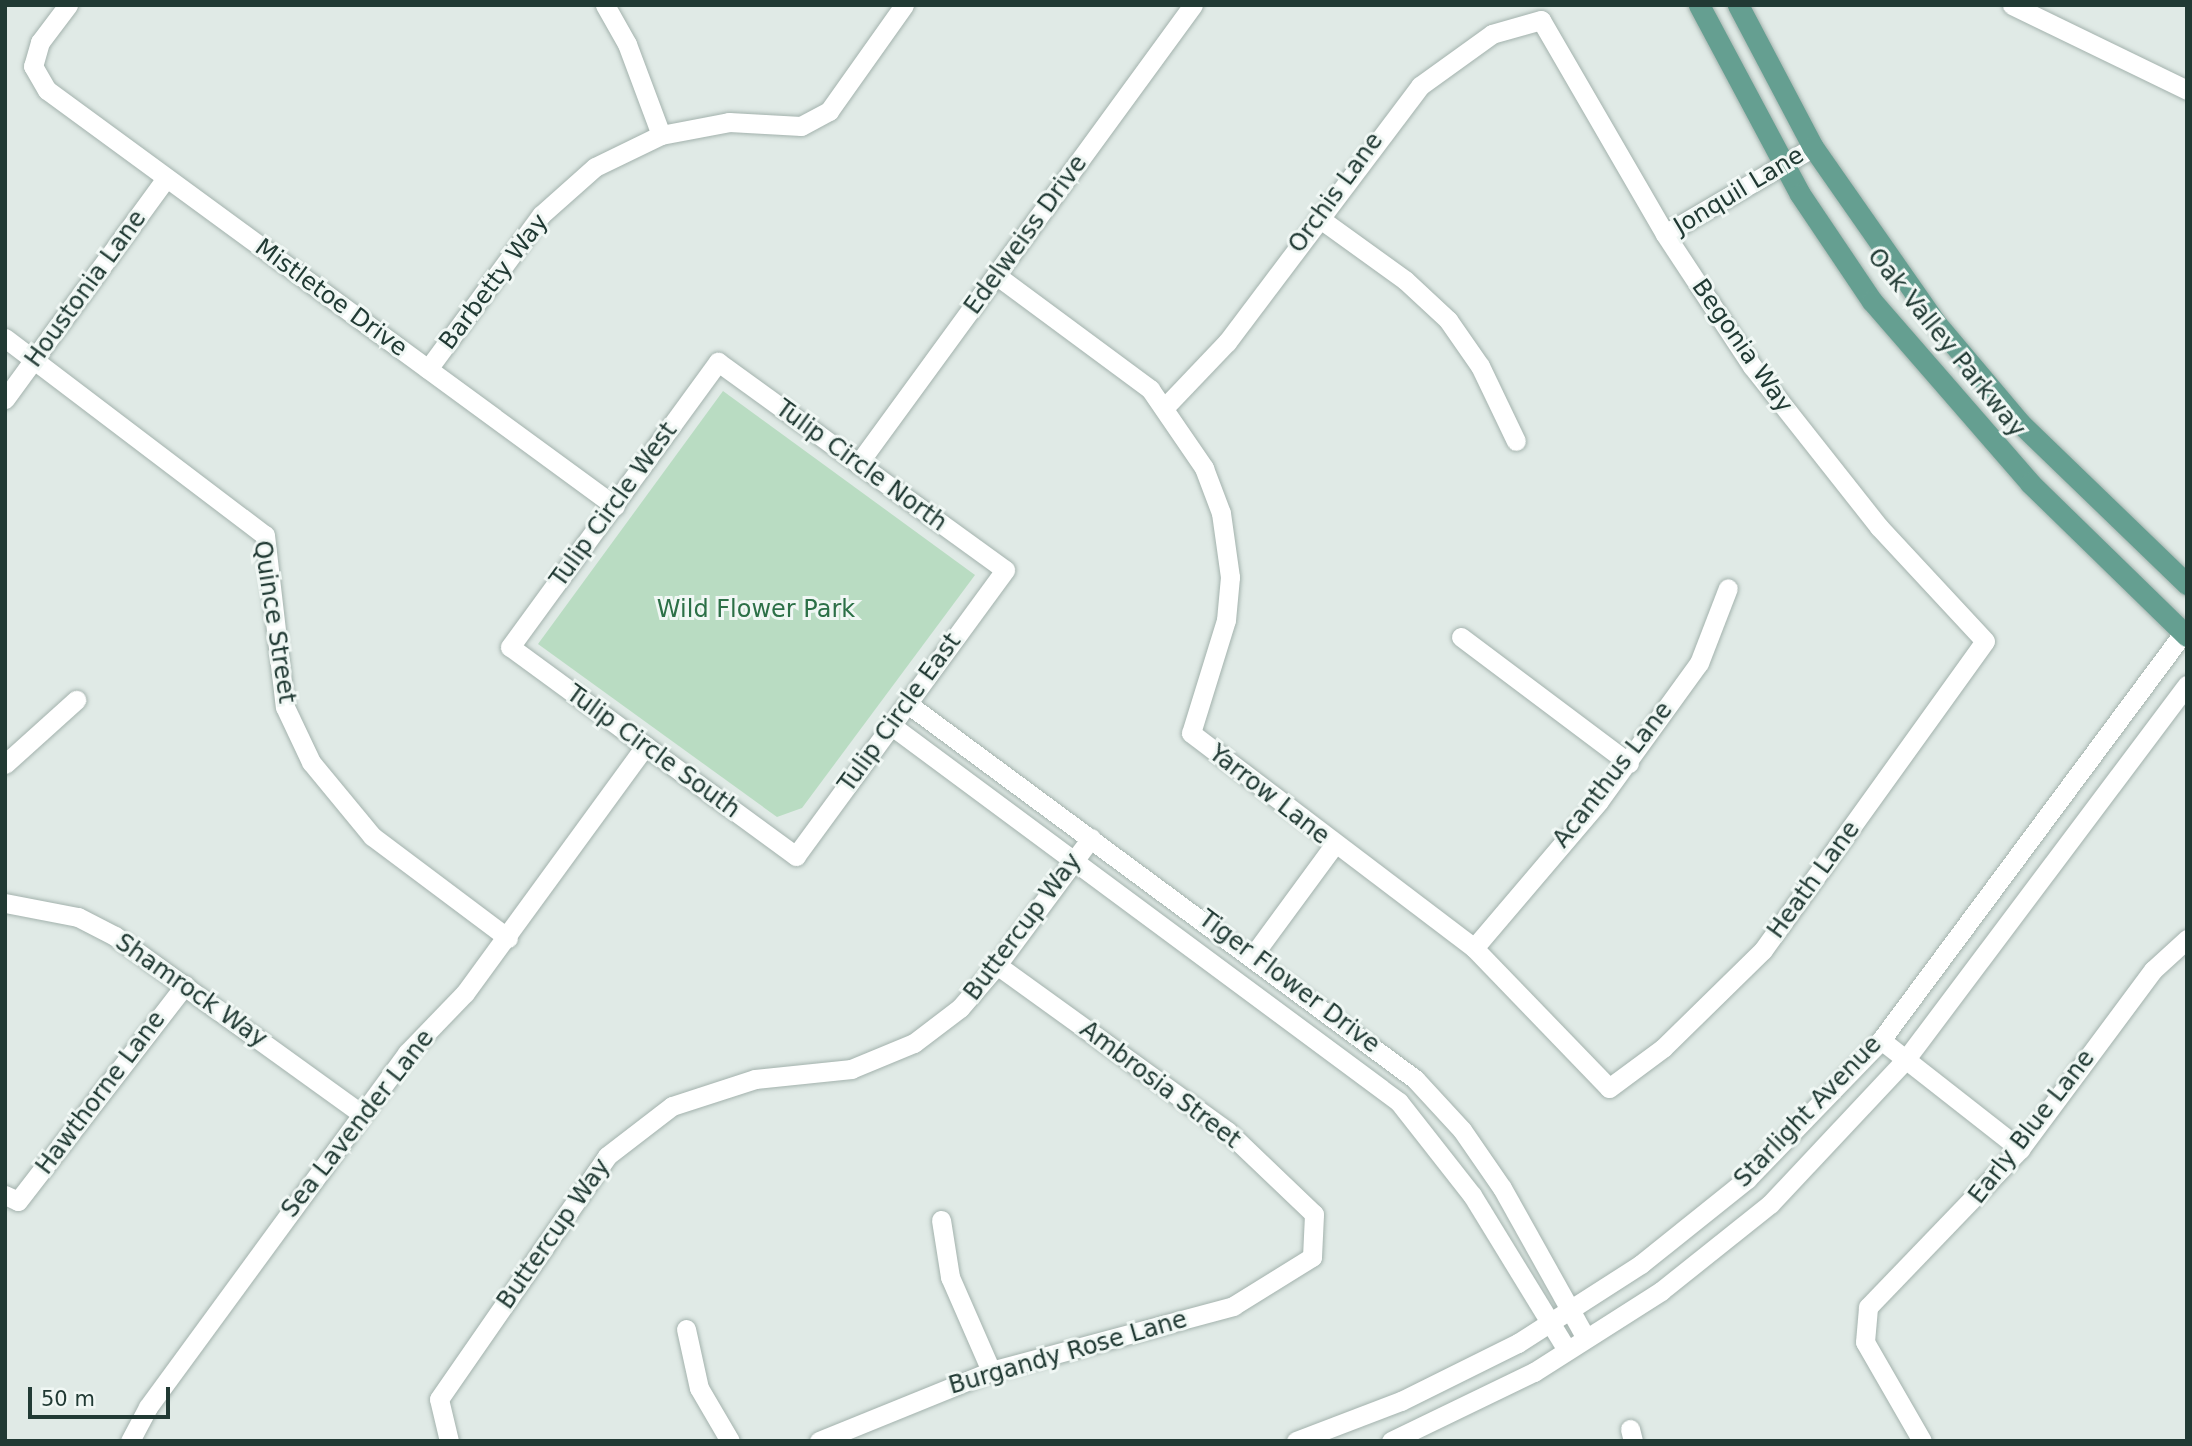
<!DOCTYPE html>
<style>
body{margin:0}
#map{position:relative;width:2192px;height:1446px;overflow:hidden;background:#e0eae6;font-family:"DejaVu Sans",sans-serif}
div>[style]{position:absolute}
.green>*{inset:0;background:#b9dcc2}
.roads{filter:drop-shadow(0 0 2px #a3b2ad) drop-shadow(0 0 2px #a3b2ad)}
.minor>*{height:19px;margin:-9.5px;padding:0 9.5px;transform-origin:9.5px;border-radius:9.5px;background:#fff}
.major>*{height:21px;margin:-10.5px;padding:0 10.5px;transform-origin:10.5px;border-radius:10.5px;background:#659f91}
span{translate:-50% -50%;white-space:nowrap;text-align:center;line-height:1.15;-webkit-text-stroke:6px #f0f7f4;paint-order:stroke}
.street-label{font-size:24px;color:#213a34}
.park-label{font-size:24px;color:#2c7047}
.frame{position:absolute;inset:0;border:7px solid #213a34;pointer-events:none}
.scale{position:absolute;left:28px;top:1387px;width:142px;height:32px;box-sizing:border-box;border:4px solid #213a34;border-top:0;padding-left:9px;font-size:21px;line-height:24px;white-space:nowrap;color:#213a34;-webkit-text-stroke:5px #f0f7f4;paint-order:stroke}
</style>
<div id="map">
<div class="green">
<div style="clip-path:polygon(723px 391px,975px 575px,802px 808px,777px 817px,538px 644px)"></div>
</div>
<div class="roads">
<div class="minor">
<div style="left:68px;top:5px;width:46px;rotate:127.1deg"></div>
<div style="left:40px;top:42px;width:25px;rotate:106deg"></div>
<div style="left:33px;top:66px;width:28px;rotate:60deg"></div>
<div style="left:47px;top:90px;width:704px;rotate:36.22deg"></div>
<div style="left:605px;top:5px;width:45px;rotate:60.6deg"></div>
<div style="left:627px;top:44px;width:97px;rotate:69.5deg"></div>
<div style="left:2012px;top:5px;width:195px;rotate:25.9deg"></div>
<div style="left:1319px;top:218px;width:106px;rotate:35.8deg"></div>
<div style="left:1405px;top:280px;width:59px;rotate:42.9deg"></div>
<div style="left:1448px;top:320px;width:56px;rotate:55.2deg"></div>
<div style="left:1480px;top:366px;width:83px;rotate:64.4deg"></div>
<div style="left:1665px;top:234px;width:172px;rotate:-30.4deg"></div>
<div style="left:996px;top:275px;width:192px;rotate:36.5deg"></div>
<div style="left:1150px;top:389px;width:96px;rotate:55.6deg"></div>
<div style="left:1204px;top:468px;width:48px;rotate:69.3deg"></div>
<div style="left:1221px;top:513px;width:65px;rotate:82deg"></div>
<div style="left:1230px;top:577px;width:43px;rotate:95.3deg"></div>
<div style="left:1226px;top:620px;width:118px;rotate:107.2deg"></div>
<div style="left:1191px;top:733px;width:355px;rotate:37.2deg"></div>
<div style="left:1474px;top:948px;width:194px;rotate:46deg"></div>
<div style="left:1609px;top:1088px;width:67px;rotate:-36.5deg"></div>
<div style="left:1663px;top:1048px;width:140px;rotate:-44.4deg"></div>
<div style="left:1763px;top:950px;width:380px;rotate:-54.3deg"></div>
<div style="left:1985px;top:641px;width:156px;rotate:-132.9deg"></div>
<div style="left:1879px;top:527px;width:205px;rotate:-128.3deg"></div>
<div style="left:1752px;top:366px;width:158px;rotate:-123.4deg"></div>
<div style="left:1665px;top:234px;width:247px;rotate:-120.1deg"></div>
<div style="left:1541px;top:20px;width:51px;rotate:164.1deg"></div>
<div style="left:1492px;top:34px;width:89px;rotate:144.2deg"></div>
<div style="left:1420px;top:86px;width:321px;rotate:127deg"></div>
<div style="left:1227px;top:342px;width:90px;rotate:133.6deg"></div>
<div style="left:5px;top:338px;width:326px;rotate:37.2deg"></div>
<div style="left:265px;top:535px;width:173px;rotate:83.4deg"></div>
<div style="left:285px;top:707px;width:61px;rotate:64.7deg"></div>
<div style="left:311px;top:762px;width:96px;rotate:50.5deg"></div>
<div style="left:372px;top:836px;width:170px;rotate:36.9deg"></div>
<div style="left:718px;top:362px;width:354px;rotate:35.9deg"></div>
<div style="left:1005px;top:570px;width:354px;rotate:126.2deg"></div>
<div style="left:796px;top:856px;width:354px;rotate:-143.8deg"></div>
<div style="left:510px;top:647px;width:353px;rotate:-53.9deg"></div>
<div style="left:428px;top:369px;width:191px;rotate:-53.7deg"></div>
<div style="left:541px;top:215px;width:72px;rotate:-41.6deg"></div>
<div style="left:595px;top:167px;width:73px;rotate:-25.9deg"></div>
<div style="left:661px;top:135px;width:69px;rotate:-10.8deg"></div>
<div style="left:729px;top:122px;width:72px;rotate:3.2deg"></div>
<div style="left:801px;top:126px;width:32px;rotate:-28deg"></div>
<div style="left:829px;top:111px;width:130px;rotate:-54.7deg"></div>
<div style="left:5px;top:399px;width:273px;rotate:-53.9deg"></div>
<div style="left:858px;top:464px;width:568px;rotate:-53.88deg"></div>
<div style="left:1461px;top:637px;width:210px;rotate:36.9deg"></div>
<div style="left:908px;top:704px;width:631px;rotate:36.49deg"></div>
<div style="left:1415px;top:1079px;width:69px;rotate:47.3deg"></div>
<div style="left:1462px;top:1130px;width:70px;rotate:55.4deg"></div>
<div style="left:1502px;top:1188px;width:172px;rotate:60.8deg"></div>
<div style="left:892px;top:726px;width:631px;rotate:36.56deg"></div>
<div style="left:1399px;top:1102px;width:118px;rotate:51.9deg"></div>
<div style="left:1472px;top:1195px;width:182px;rotate:58.5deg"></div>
<div style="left:5px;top:764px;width:96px;rotate:-42deg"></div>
<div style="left:5px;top:903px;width:74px;rotate:10.9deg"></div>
<div style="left:78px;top:917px;width:42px;rotate:27.2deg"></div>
<div style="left:115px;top:936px;width:304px;rotate:35.8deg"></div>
<div style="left:1474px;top:948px;width:193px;rotate:-49.6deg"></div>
<div style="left:1599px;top:801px;width:170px;rotate:-54.1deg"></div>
<div style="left:1699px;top:663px;width:80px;rotate:-68.9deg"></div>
<div style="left:1254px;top:954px;width:135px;rotate:-53.7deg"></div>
<div style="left:1881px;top:1040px;width:177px;rotate:38.1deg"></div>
<div style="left:5px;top:1195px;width:14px;rotate:25deg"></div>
<div style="left:18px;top:1201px;width:273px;rotate:-52.3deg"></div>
<div style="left:941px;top:1220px;width:58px;rotate:81deg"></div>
<div style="left:950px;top:1277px;width:103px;rotate:66.4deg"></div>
<div style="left:686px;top:1329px;width:60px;rotate:77.6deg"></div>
<div style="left:699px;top:1388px;width:61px;rotate:59.7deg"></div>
<div style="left:1630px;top:1429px;width:12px;rotate:76deg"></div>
<div style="left:130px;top:1441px;width:38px;rotate:-62deg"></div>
<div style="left:148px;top:1407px;width:439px;rotate:-53.8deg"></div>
<div style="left:407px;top:1053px;width:83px;rotate:-46deg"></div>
<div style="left:465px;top:993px;width:306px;rotate:-53.9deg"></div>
<div style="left:449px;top:1441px;width:43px;rotate:-103.4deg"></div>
<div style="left:439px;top:1399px;width:295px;rotate:-55.3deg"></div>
<div style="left:607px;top:1156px;width:82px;rotate:-37.6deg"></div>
<div style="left:672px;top:1106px;width:87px;rotate:-18deg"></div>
<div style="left:755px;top:1079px;width:97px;rotate:-5.9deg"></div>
<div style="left:851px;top:1069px;width:68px;rotate:-22.4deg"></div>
<div style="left:914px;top:1043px;width:58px;rotate:-37.3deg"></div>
<div style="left:960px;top:1008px;width:57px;rotate:-49.3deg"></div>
<div style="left:997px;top:965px;width:158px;rotate:-53.5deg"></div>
<div style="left:819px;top:1441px;width:186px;rotate:-22.1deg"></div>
<div style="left:991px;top:1371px;width:251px;rotate:-15deg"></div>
<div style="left:1233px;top:1306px;width:93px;rotate:-31.8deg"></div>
<div style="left:1312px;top:1257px;width:43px;rotate:-87.3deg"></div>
<div style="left:1314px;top:1214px;width:120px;rotate:-136.3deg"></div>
<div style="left:1227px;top:1131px;width:284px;rotate:-144.2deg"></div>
<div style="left:1296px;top:1441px;width:112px;rotate:-20.9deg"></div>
<div style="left:1401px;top:1401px;width:131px;rotate:-26.4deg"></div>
<div style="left:1518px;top:1343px;width:146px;rotate:-32.7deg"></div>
<div style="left:1641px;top:1264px;width:136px;rotate:-38.7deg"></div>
<div style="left:1747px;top:1179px;width:193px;rotate:-46deg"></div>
<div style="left:1881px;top:1040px;width:513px;rotate:-53.4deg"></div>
<div style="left:1391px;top:1441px;width:159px;rotate:-25.8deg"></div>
<div style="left:1534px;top:1372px;width:151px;rotate:-32.5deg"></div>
<div style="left:1661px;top:1291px;width:139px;rotate:-38.6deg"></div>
<div style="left:1770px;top:1204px;width:199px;rotate:-46.8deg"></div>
<div style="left:1906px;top:1059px;width:468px;rotate:-53.1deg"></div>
<div style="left:1922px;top:1441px;width:114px;rotate:-119.9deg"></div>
<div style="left:1865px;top:1342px;width:35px;rotate:-85deg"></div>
<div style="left:1868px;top:1307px;width:219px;rotate:-46.1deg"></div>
<div style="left:2020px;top:1149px;width:223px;rotate:-53.4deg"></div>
<div style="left:2153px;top:970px;width:46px;rotate:-42.4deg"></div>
</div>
<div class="major">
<div style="left:1699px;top:5px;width:214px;rotate:61.9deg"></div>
<div style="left:1800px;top:194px;width:129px;rotate:56.1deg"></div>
<div style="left:1872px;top:301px;width:241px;rotate:49deg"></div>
<div style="left:2030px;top:483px;width:219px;rotate:44.3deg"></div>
<div style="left:1738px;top:5px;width:161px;rotate:62.2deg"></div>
<div style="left:1813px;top:147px;width:213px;rotate:55.1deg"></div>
<div style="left:1935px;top:322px;width:132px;rotate:49.9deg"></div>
<div style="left:2020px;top:423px;width:232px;rotate:44deg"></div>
</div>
</div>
<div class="street-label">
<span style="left:1739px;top:191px;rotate:-31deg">Jonquil Lane</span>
<span style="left:1336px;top:193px;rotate:-54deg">Orchis Lane</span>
<span style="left:1026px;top:235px;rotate:-54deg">Edelweiss Drive</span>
<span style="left:494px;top:282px;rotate:-53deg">Barbetty Way</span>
<span style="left:86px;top:289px;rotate:-54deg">Houstonia Lane</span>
<span style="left:331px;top:298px;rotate:36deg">Mistletoe Drive</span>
<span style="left:1946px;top:343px;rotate:51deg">Oak Valley Parkway</span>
<span style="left:1742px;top:346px;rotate:55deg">Begonia Way</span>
<span style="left:861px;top:466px;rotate:36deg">Tulip Circle North</span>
<span style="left:614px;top:505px;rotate:-54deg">Tulip Circle West</span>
<span style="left:274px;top:622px;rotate:81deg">Quince Street</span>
<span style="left:900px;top:713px;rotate:-54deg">Tulip Circle East</span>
<span style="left:653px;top:752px;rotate:36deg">Tulip Circle South</span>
<span style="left:1613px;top:775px;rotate:-52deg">Acanthus Lane</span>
<span style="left:1269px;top:795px;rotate:38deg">Yarrow Lane</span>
<span style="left:1814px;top:880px;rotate:-54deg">Heath Lane</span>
<span style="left:1023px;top:927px;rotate:-53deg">Buttercup Way</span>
<span style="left:1289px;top:982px;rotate:37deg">Tiger Flower Drive</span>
<span style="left:191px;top:991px;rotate:35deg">Shamrock Way</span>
<span style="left:1160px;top:1085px;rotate:37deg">Ambrosia Street</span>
<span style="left:101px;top:1093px;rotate:-53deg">Hawthorne Lane</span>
<span style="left:1808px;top:1112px;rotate:-46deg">Starlight Avenue</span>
<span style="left:358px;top:1124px;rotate:-52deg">Sea Lavender Lane</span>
<span style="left:2032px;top:1127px;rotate:-52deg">Early Blue Lane</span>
<span style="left:554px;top:1234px;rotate:-55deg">Buttercup Way</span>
<span style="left:1068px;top:1353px;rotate:-16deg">Burgandy Rose Lane</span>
</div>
<div class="park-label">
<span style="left:756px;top:610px">Wild Flower Park</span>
</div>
<div class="frame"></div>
<div class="scale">50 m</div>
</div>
